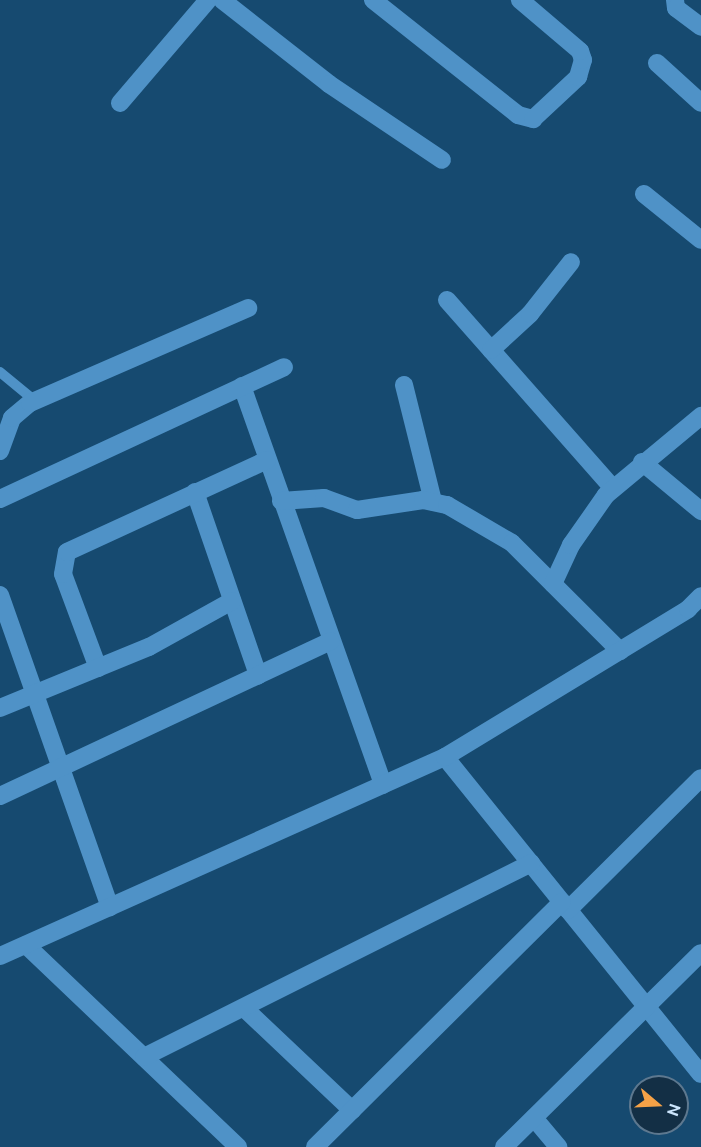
<!DOCTYPE html>
<style>
body{margin:0}
#map{position:relative;width:701px;height:1147px;overflow:hidden;background:#164a70;font-family:Ubuntu,sans-serif}
div>[style]{position:absolute}
.service>*{height:10px;margin:-5px;padding:0 5px;transform-origin:5px;border-radius:5px;background:#4f92c7}
.minor>*{height:18px;margin:-9px;padding:0 9px;transform-origin:9px;border-radius:9px;background:#4f92c7}
.tertiary>*{height:18px;margin:-9px;padding:0 9px;transform-origin:9px;border-radius:9px;background:#4f92c7}
span{translate:-50% -50%;white-space:nowrap;text-align:center;line-height:1.15;-webkit-text-stroke:5px #132f45;paint-order:stroke}
.north{position:absolute;left:629px;top:1075px;width:60px;height:60px;box-sizing:border-box;background:#132f45;border:2px solid #5d788f;border-radius:50%;rotate:109deg;font-size:16px;font-weight:700;line-height:24px;text-align:center;color:#cce6fd}
.north::after{content:'';display:block;margin:auto;width:21px;height:27px;background:#f6a247;clip-path:polygon(50% 0,100% 100%,50% 72%,0 100%)}
</style>
<div id="map">
<div class="service">
<div style="left:0;top:372px;width:45px;rotate:39.6deg"></div>
</div>
<div class="minor">
<div style="left:222px;top:0;width:136px;rotate:38.1deg"></div>
<div style="left:329px;top:84px;width:136px;rotate:33.9deg"></div>
<div style="left:373px;top:0;width:185px;rotate:38.4deg"></div>
<div style="left:518px;top:115px;width:16px;rotate:15deg"></div>
<div style="left:533px;top:119px;width:62px;rotate:-43deg"></div>
<div style="left:578px;top:77px;width:18px;rotate:-74deg"></div>
<div style="left:583px;top:60px;width:9px;rotate:-108deg"></div>
<div style="left:580px;top:51px;width:79px;rotate:-139.6deg"></div>
<div style="left:675px;top:0;width:8px;rotate:83deg"></div>
<div style="left:676px;top:8px;width:31px;rotate:37deg"></div>
<div style="left:657px;top:63px;width:59px;rotate:42.3deg"></div>
<div style="left:120px;top:103px;width:135px;rotate:-49.5deg"></div>
<div style="left:644px;top:194px;width:73px;rotate:38.9deg"></div>
<div style="left:447px;top:300px;width:251px;rotate:48.6deg"></div>
<div style="left:491px;top:350px;width:53px;rotate:-42.7deg"></div>
<div style="left:530px;top:314px;width:66px;rotate:-51.7deg"></div>
<div style="left:404px;top:385px;width:120px;rotate:76deg"></div>
<div style="left:242px;top:386px;width:423px;rotate:70.5deg"></div>
<div style="left:0;top:451px;width:35px;rotate:-70deg"></div>
<div style="left:12px;top:418px;width:23px;rotate:-40deg"></div>
<div style="left:30px;top:403px;width:238px;rotate:-23.5deg"></div>
<div style="left:642px;top:462px;width:77px;rotate:39.7deg"></div>
<div style="left:195px;top:492px;width:194px;rotate:71deg"></div>
<div style="left:0;top:499px;width:313px;rotate:-24.9deg"></div>
<div style="left:281px;top:501px;width:43px;rotate:-4deg"></div>
<div style="left:324px;top:498px;width:35px;rotate:20deg"></div>
<div style="left:357px;top:510px;width:67px;rotate:-8.6deg"></div>
<div style="left:423px;top:500px;width:25px;rotate:12deg"></div>
<div style="left:447px;top:505px;width:75px;rotate:30.3deg"></div>
<div style="left:512px;top:543px;width:153px;rotate:45deg"></div>
<div style="left:553px;top:584px;width:43px;rotate:-65.2deg"></div>
<div style="left:571px;top:545px;width:61px;rotate:-55deg"></div>
<div style="left:606px;top:495px;width:124px;rotate:-39.7deg"></div>
<div style="left:0;top:595px;width:331px;rotate:70.6deg"></div>
<div style="left:98px;top:668px;width:100px;rotate:-110.4deg"></div>
<div style="left:63px;top:574px;width:22px;rotate:-80deg"></div>
<div style="left:67px;top:552px;width:220px;rotate:-24.7deg"></div>
<div style="left:0;top:708px;width:161px;rotate:-22.3deg"></div>
<div style="left:149px;top:647px;width:95px;rotate:-29deg"></div>
<div style="left:445px;top:757px;width:407px;rotate:51.1deg"></div>
<div style="left:0;top:796px;width:365px;rotate:-25.1deg"></div>
<div style="left:568px;top:910px;width:187px;rotate:-44.8deg"></div>
<div style="left:26px;top:945px;width:293px;rotate:43.6deg"></div>
<div style="left:244px;top:1008px;width:149px;rotate:43.4deg"></div>
<div style="left:144px;top:1057px;width:433px;rotate:-26.6deg"></div>
<div style="left:534px;top:1118px;width:38px;rotate:50deg"></div>
<div style="left:315px;top:1147px;width:348px;rotate:-44.8deg"></div>
<div style="left:504px;top:1147px;width:276px;rotate:-44.6deg"></div>
</div>
<div class="tertiary">
<div style="left:0;top:956px;width:487px;rotate:-24.1deg"></div>
<div style="left:445px;top:757px;width:285px;rotate:-31.3deg"></div>
<div style="left:688px;top:609px;width:18px;rotate:-45deg"></div>
</div>
<div class="north">N</div>
</div>
